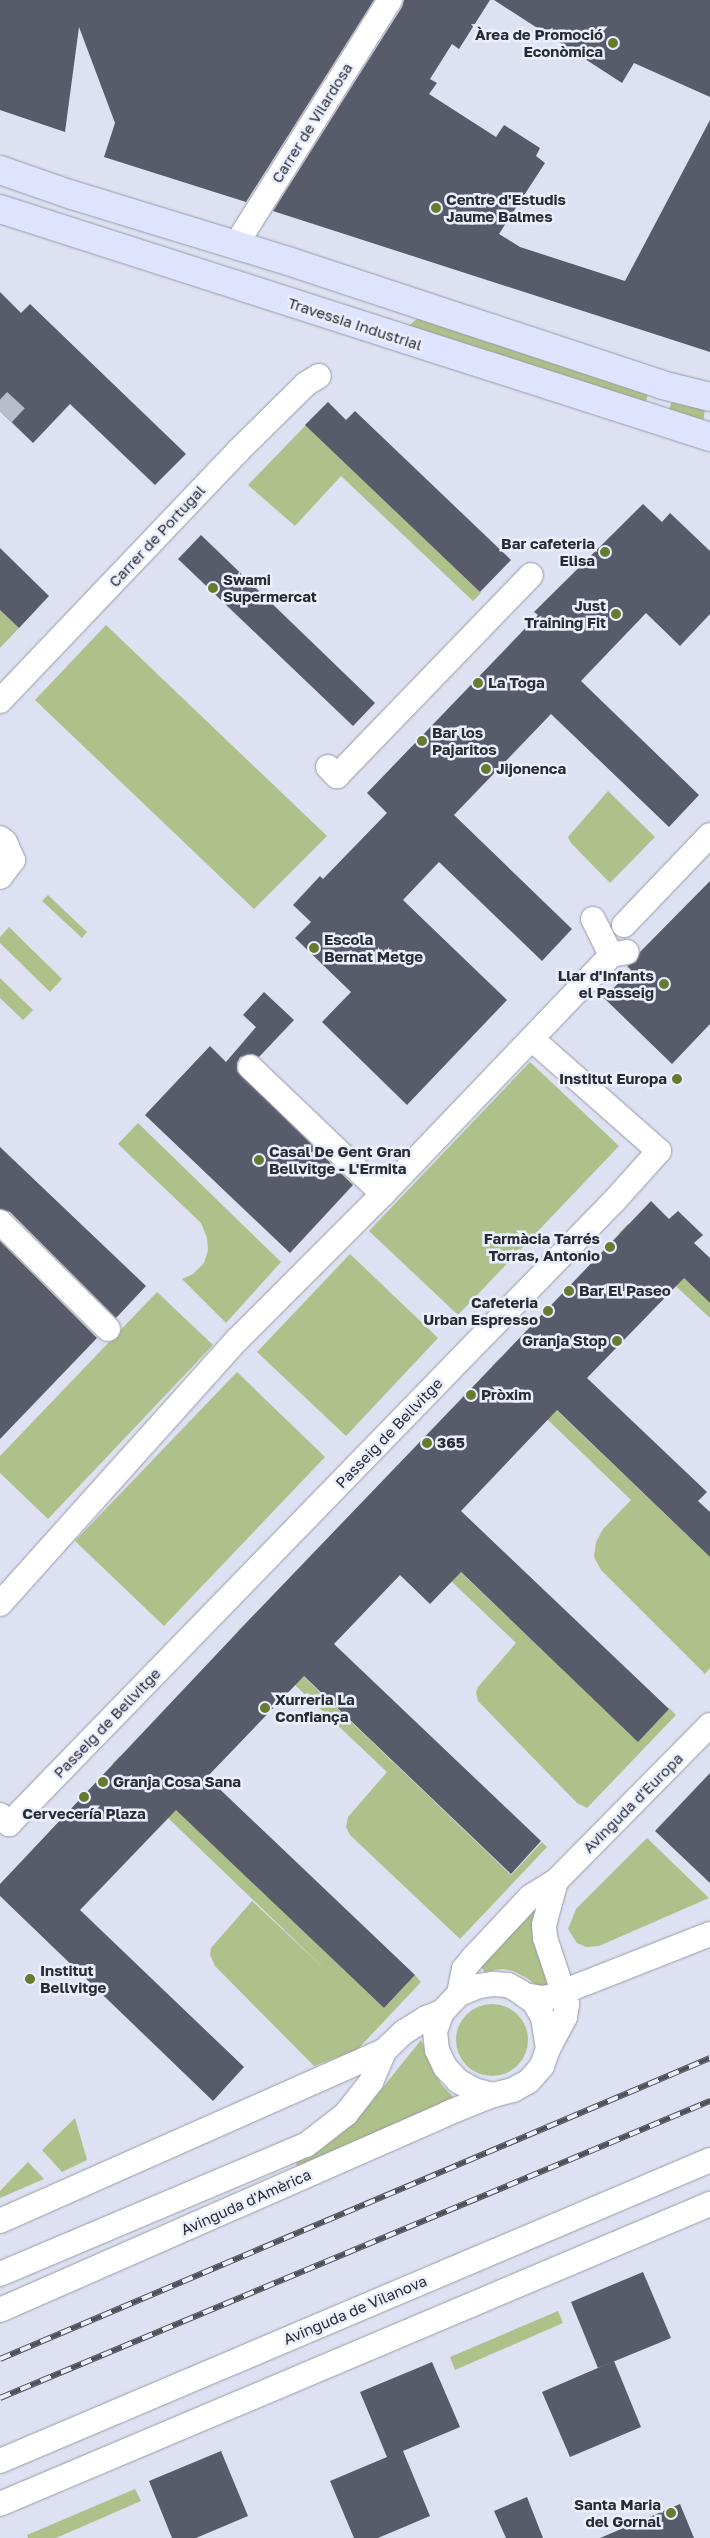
<!DOCTYPE html>
<meta charset="utf-8">
<style>
body{margin:0}
#map{position:relative;width:710px;height:2538px;overflow:hidden;background:#dde1f1;font-family:"Golos Text",sans-serif}
div>[style]{position:absolute}
.green>*{inset:0;background:#aec18a}
.round{border-radius:50%}
.building>*{inset:0;background:#585b69}
.street-tunnel>*{height:24px;margin-top:-12px;transform-origin:0;background:repeating-linear-gradient(90deg,#b9bdcb 0 24px,transparent 0 36px)}
.roads{filter:drop-shadow(0 0 1px #979ba9) drop-shadow(0 0 1px #979ba9)}
.street>*{height:24px;margin:-12px;padding:0 12px;transform-origin:12px;border-radius:12px;background:#fff}
.secondary>*{height:28px;margin:-14px;padding:0 14px;transform-origin:14px;border-radius:14px;background:#dee4fd}
.rail>*{height:5.5px;margin-top:-2.75px;transform-origin:0;background:repeating-linear-gradient(90deg,#eaeffe 0 11px,#4f5058 0 22px);box-sizing:border-box;border-block:1px solid #4f5058}
.dots>*{width:14px;height:14px;translate:-50% -50%;box-sizing:border-box;border:2px solid #eaeffe;border-radius:50%}
span{translate:-50% -50%;white-space:nowrap;text-align:center;line-height:1.15;-webkit-text-stroke:5px #eaeffe;paint-order:stroke}
.poi-label{font-size:15px;color:#2b2c32;font-weight:700}
.right{translate:-100% -50%;text-align:right}
.left{translate:0 -50%;text-align:left}
.street-label{font-size:15px;color:#2b2c32}
</style>
<div id="map">
<div class="green">
<div style="clip-path:polygon(418px 318px,648px 392px,645px 409px,405px 329px)"></div>
<div style="clip-path:polygon(672px 400px,705px 408px,703px 423px,668px 413px)"></div>
<div style="clip-path:polygon(306px 425px,481px 593px,473px 601px,341px 476px,295px 526px,248px 485px)"></div>
<div style="clip-path:polygon(0 610px,19px 628px,0 648px)"></div>
<div style="clip-path:polygon(106px 625px,327px 836px,254px 909px,35px 700px)"></div>
<div style="clip-path:polygon(608px 791px,655px 837px,610px 883px,571px 843px,568px 837px)"></div>
<div style="clip-path:polygon(48px 895px,87px 932px,82px 938px,42px 901px)"></div>
<div style="clip-path:polygon(9px 927px,62px 979px,50px 992px,0 943px,0 937px)"></div>
<div style="clip-path:polygon(0 978px,33px 1010px,23px 1020px,0 998px)"></div>
<div style="clip-path:polygon(530px 1062px,619px 1146px,458px 1315px,369px 1231px)"></div>
<div style="clip-path:polygon(138px 1123px,281px 1262px,226px 1323px,182px 1279px,193px 1274px,204px 1263px,208px 1250px,207px 1238px,201px 1223px,118px 1144px)"></div>
<div style="clip-path:polygon(628px 1224px,710px 1303px,710px 1318px,619px 1233px)"></div>
<div style="clip-path:polygon(350px 1254px,438px 1338px,346px 1436px,257px 1352px)"></div>
<div style="clip-path:polygon(157px 1292px,213px 1345px,48px 1519px,0 1473px,0 1456px)"></div>
<div style="clip-path:polygon(501px 1357px,710px 1557px,710px 1668px,705px 1674px,601px 1570px,594px 1557px,596px 1542px,603px 1529px,631px 1500px,492px 1366px)"></div>
<div style="clip-path:polygon(237px 1372px,325px 1457px,164px 1626px,75px 1541px)"></div>
<div style="clip-path:polygon(374px 1490px,638px 1741px,669px 1708px,676px 1715px,587px 1808px,577px 1803px,478px 1701px,476px 1692px,478px 1687px,516px 1643px,366px 1500px)"></div>
<div style="clip-path:polygon(247px 1622px,511px 1875px,542px 1842px,547px 1847px,460px 1939px,350px 1835px,346px 1827px,348px 1817px,387px 1772px,238px 1631px)"></div>
<div style="clip-path:polygon(120px 1756px,384px 2008px,415px 1975px,421px 1982px,357px 2050px,314px 2066px,215px 1966px,210px 1955px,211px 1948px,252px 1901px,328px 1972px,112px 1764px)"></div>
<div style="clip-path:polygon(647px 1838px,709px 1898px,599px 1946px,586px 1947px,577px 1943px,568px 1929px,576px 1909px)"></div>
<div style="clip-path:polygon(536px 1907px,553px 1984px,547px 1994px,527px 1978px,513px 1971px,503px 1969px,485px 1972px,481px 1967px)"></div>
<div class="round" style="left:456px;top:2004px;width:72px;height:72px"></div>
<div style="clip-path:polygon(421px 2040px,441px 2084px,456px 2100px,298px 2168px,295px 2161px,318px 2152px,355px 2122px)"></div>
<div style="clip-path:polygon(75px 2118px,87px 2160px,62px 2172px,42px 2150px)"></div>
<div style="clip-path:polygon(28px 2162px,44px 2179px,0 2198px,0 2191px)"></div>
<div style="clip-path:polygon(558px 2311px,563px 2323px,455px 2370px,450px 2357px)"></div>
<div style="clip-path:polygon(135px 2489px,141px 2501px,56px 2538px,28px 2538px,27px 2535px)"></div>
</div>
<div class="building">
<div style="clip-path:polygon(0 0,374px 0,246px 202px,104px 157px,115px 123px,79px 27px,65px 132px,0 110px)"></div>
<div style="clip-path:polygon(404px 0,490px 0,459px 49px,452px 44px,430px 79px,437px 83px,429px 94px,496px 137px,504px 125px,540px 148px,536px 156px,545px 163px,499px 234px,520px 247px,625px 281px,710px 120px,710px 352px,273px 211px,402px 7px)"></div>
<div style="clip-path:polygon(494px 0,710px 0,710px 97px,634px 63px,622px 83px)"></div>
<div style="clip-path:polygon(0 292px,21px 313px,30px 304px,186px 454px,155px 485px,70px 404px,33px 443px,0 411px)"></div>
<div style="clip-path:polygon(328px 402px,346px 420px,355px 411px,511px 560px,480px 592px,305px 425px)"></div>
<div style="clip-path:polygon(643px 504px,662px 522px,670px 513px,710px 551px,710px 614px,680px 646px,646px 613px,581px 681px,699px 795px,669px 827px,551px 714px,454px 815px,572px 929px,542px 961px,439px 862px,403px 900px,507px 1000px,407px 1105px,322px 1022px,351px 992px,295px 938px,311px 922px,293px 905px,320px 876px,323px 879px,387px 813px,367px 793px,538px 615px,534px 612px)"></div>
<div style="clip-path:polygon(201px 535px,375px 703px,353px 726px,178px 559px)"></div>
<div style="clip-path:polygon(0 548px,49px 596px,19px 628px,0 610px)"></div>
<div style="clip-path:polygon(710px 881px,710px 1024px,672px 1064px,604px 998px,631px 970px,627px 966px,636px 962px,640px 952px)"></div>
<div style="clip-path:polygon(264px 992px,294px 1020px,259px 1057px,253px 1054px,240px 1057px,237px 1063px,237px 1071px,353px 1185px,290px 1253px,145px 1115px,210px 1046px,226px 1062px,256px 1027px,243px 1015px)"></div>
<div style="clip-path:polygon(0 1147px,146px 1286px,116px 1318px,10px 1212px,0 1209px)"></div>
<div style="clip-path:polygon(651px 1201px,669px 1219px,678px 1211px,703px 1235px,694px 1243px,710px 1258px,710px 1303px,684px 1278px,587px 1378px,707px 1492px,698px 1501px,710px 1512px,710px 1557px,557px 1410px,461px 1511px,669px 1709px,638px 1742px,461px 1572px,430px 1604px,400px 1575px,334px 1644px,541px 1841px,511px 1874px,304px 1676px,207px 1777px,415px 1975px,384px 2008px,176px 1810px,80px 1910px,244px 2067px,213px 2101px,0 1896px,0 1884px,247px 1622px)"></div>
<div style="clip-path:polygon(0 1241px,97px 1338px,0 1439px)"></div>
<div style="clip-path:polygon(710px 1773px,710px 1883px,655px 1831px)"></div>
<div style="clip-path:polygon(643px 2272px,671px 2338px,598px 2368px,571px 2302px)"></div>
<div style="clip-path:polygon(614px 2361px,641px 2427px,570px 2457px,542px 2392px)"></div>
<div style="clip-path:polygon(432px 2362px,460px 2427px,403px 2451px,430px 2516px,378px 2538px,354px 2538px,330px 2481px,387px 2457px,360px 2392px)"></div>
<div style="clip-path:polygon(221px 2451px,248px 2516px,196px 2538px,172px 2538px,149px 2481px)"></div>
<div style="clip-path:polygon(527px 2497px,543px 2538px,506px 2538px,494px 2511px)"></div>
<div style="clip-path:polygon(680px 2504px,694px 2538px,600px 2538px)"></div>
</div>
<div class="street-tunnel">
<div style="left:3px;top:414px;width:19px;rotate:-47deg"></div>
</div>
<div class="roads">
<div class="street">
<div style="left:235px;top:246px;width:291px;rotate:-57.8deg"></div>
<div style="left:0;top:701px;width:344px;rotate:-46.4deg"></div>
<div style="left:237px;top:452px;width:97px;rotate:-44.6deg"></div>
<div style="left:306px;top:384px;width:15px;rotate:-32deg"></div>
<div style="left:328px;top:767px;width:13px;rotate:45deg"></div>
<div style="left:337px;top:776px;width:279px;rotate:-46deg"></div>
<div style="left:0;top:838px;width:6px;rotate:39deg"></div>
<div style="left:5px;top:842px;width:20px;rotate:66deg"></div>
<div style="left:13px;top:860px;width:21px;rotate:127deg"></div>
<div style="left:593px;top:919px;width:40px;rotate:63.4deg"></div>
<div style="left:624px;top:925px;width:124px;rotate:-46.3deg"></div>
<div style="left:250px;top:1067px;width:184px;rotate:43.7deg"></div>
<div style="left:0;top:1222px;width:152px;rotate:44.7deg"></div>
<div style="left:0;top:1604px;width:355px;rotate:-48.1deg"></div>
<div style="left:237px;top:1340px;width:206px;rotate:-45deg"></div>
<div style="left:383px;top:1194px;width:330px;rotate:-46.3deg"></div>
<div style="left:611px;top:955px;width:16px;rotate:-11deg"></div>
<div style="left:0;top:1815px;width:13px;rotate:45deg"></div>
<div style="left:9px;top:1824px;width:870px;rotate:-45.84deg"></div>
<div style="left:615px;top:1200px;width:66px;rotate:-48.1deg"></div>
<div style="left:659px;top:1151px;width:169px;rotate:-138.6deg"></div>
<div style="left:459px;top:1994px;width:25px;rotate:-79deg"></div>
<div style="left:464px;top:1969px;width:14px;rotate:-51deg"></div>
<div style="left:473px;top:1958px;width:83px;rotate:-46.9deg"></div>
<div style="left:530px;top:1897px;width:31px;rotate:-32deg"></div>
<div style="left:556px;top:1881px;width:219px;rotate:-45.4deg"></div>
<div style="left:525px;top:1995px;width:17px;rotate:10deg"></div>
<div style="left:542px;top:1998px;width:8px;rotate:-7deg"></div>
<div style="left:550px;top:1997px;width:172px;rotate:-21.5deg"></div>
<div style="left:548px;top:2049px;width:36px;rotate:-62deg"></div>
<div style="left:565px;top:2017px;width:13px;rotate:-81deg"></div>
<div style="left:567px;top:2004px;width:70px;rotate:-108.4deg"></div>
<div style="left:545px;top:1938px;width:13px;rotate:-94deg"></div>
<div style="left:544px;top:1925px;width:46px;rotate:-74.7deg"></div>
<div style="left:0;top:2221px;width:420px;rotate:-23.9deg"></div>
<div style="left:384px;top:2051px;width:28px;rotate:-44deg"></div>
<div style="left:404px;top:2032px;width:26px;rotate:-32deg"></div>
<div style="left:426px;top:2018px;width:17px;rotate:-21deg"></div>
<div style="left:0;top:2274px;width:332px;rotate:-22.9deg"></div>
<div style="left:306px;top:2145px;width:51px;rotate:-37.8deg"></div>
<div style="left:346px;top:2114px;width:41px;rotate:-52deg"></div>
<div style="left:371px;top:2082px;width:34px;rotate:-67deg"></div>
<div style="left:0;top:2310px;width:489px;rotate:-23.7deg"></div>
<div style="left:448px;top:2113px;width:48px;rotate:-21.8deg"></div>
<div style="left:493px;top:2095px;width:21px;rotate:-14deg"></div>
<div style="left:513px;top:2090px;width:18px;rotate:-29deg"></div>
<div style="left:529px;top:2081px;width:20px;rotate:-49deg"></div>
<div style="left:542px;top:2066px;width:18px;rotate:-71deg"></div>
<div style="left:548px;top:2049px;width:32px;rotate:-99deg"></div>
<div style="left:543px;top:2017px;width:17px;rotate:-121deg"></div>
<div style="left:534px;top:2002px;width:19px;rotate:-144deg"></div>
<div style="left:519px;top:1991px;width:13px;rotate:-151deg"></div>
<div style="left:508px;top:1985px;width:15px;rotate:-176deg"></div>
<div style="left:493px;top:1984px;width:14px;rotate:172deg"></div>
<div style="left:479px;top:1986px;width:22px;rotate:158deg"></div>
<div style="left:459px;top:1994px;width:25px;rotate:133deg"></div>
<div style="left:442px;top:2012px;width:20px;rotate:110deg"></div>
<div style="left:435px;top:2031px;width:19px;rotate:84deg"></div>
<div style="left:437px;top:2050px;width:19px;rotate:65deg"></div>
<div style="left:445px;top:2067px;width:19px;rotate:47deg"></div>
<div style="left:458px;top:2081px;width:18px;rotate:29deg"></div>
<div style="left:474px;top:2090px;width:20px;rotate:15deg"></div>
<div style="left:0;top:2461px;width:771px;rotate:-22.97deg"></div>
<div style="left:0;top:2504px;width:771px;rotate:-22.91deg"></div>
</div>
<div class="secondary">
<div style="left:0;top:170px;width:73px;rotate:19.2deg"></div>
<div style="left:69px;top:194px;width:232px;rotate:17deg"></div>
<div style="left:291px;top:262px;width:391px;rotate:18.3deg"></div>
<div style="left:662px;top:385px;width:49px;rotate:14deg"></div>
<div style="left:0;top:209px;width:746px;rotate:17.8deg"></div>
</div>
</div>
<div class="rail">
<div style="left:0;top:2359px;width:771px;rotate:-22.97deg"></div>
<div style="left:0;top:2398px;width:770px;rotate:-22.7deg"></div>
</div>
<div class="dots">
<div style="left:613px;top:43px;background:#657b2d"></div>
<div style="left:436px;top:208px;background:#657b2d"></div>
<div style="left:605px;top:552px;background:#657b2d"></div>
<div style="left:213px;top:588px;background:#657b2d"></div>
<div style="left:616px;top:614px;background:#657b2d"></div>
<div style="left:478px;top:683px;background:#657b2d"></div>
<div style="left:422px;top:741px;background:#657b2d"></div>
<div style="left:486px;top:769px;background:#657b2d"></div>
<div style="left:314px;top:948px;background:#657b2d"></div>
<div style="left:664px;top:984px;background:#657b2d"></div>
<div style="left:677px;top:1079px;background:#657b2d"></div>
<div style="left:259px;top:1160px;background:#657b2d"></div>
<div style="left:610px;top:1247px;background:#657b2d"></div>
<div style="left:569px;top:1291px;background:#657b2d"></div>
<div style="left:548px;top:1311px;background:#657b2d"></div>
<div style="left:617px;top:1341px;background:#657b2d"></div>
<div style="left:471px;top:1395px;background:#657b2d"></div>
<div style="left:427px;top:1443px;background:#657b2d"></div>
<div style="left:265px;top:1708px;background:#657b2d"></div>
<div style="left:103px;top:1782px;background:#657b2d"></div>
<div style="left:84px;top:1797px;background:#657b2d"></div>
<div style="left:30px;top:1979px;background:#657b2d"></div>
<div style="left:671px;top:2513px;background:#657b2d"></div>
</div>
<div class="poi-label">
<span class="right" style="left:603px;top:43px">Àrea de Promoció<br>Econòmica</span>
<span class="left" style="left:446px;top:208px">Centre d'Estudis<br>Jaume Balmes</span>
<span class="right" style="left:595px;top:552px">Bar cafeteria<br>Elisa</span>
<span class="left" style="left:223px;top:588px">Swami<br>Supermercat</span>
<span class="right" style="left:606px;top:614px">Just<br>Training Fit</span>
<span class="left" style="left:488px;top:683px">La Toga</span>
<span class="left" style="left:432px;top:741px">Bar los<br>Pajaritos</span>
<span class="left" style="left:496px;top:769px">Jijonenca</span>
<span class="left" style="left:324px;top:948px">Escola<br>Bernat Metge</span>
<span class="right" style="left:654px;top:984px">Llar d'Infants<br>el Passeig</span>
<span class="right" style="left:667px;top:1079px">Institut Europa</span>
<span class="left" style="left:269px;top:1160px">Casal De Gent Gran<br>Bellvitge - L'Ermita</span>
<span class="right" style="left:600px;top:1247px">Farmàcia Tarrés<br>Torras, Antonio</span>
<span class="left" style="left:579px;top:1291px">Bar El Paseo</span>
<span class="right" style="left:538px;top:1311px">Cafeteria<br>Urban Espresso</span>
<span class="right" style="left:607px;top:1341px">Granja Stop</span>
<span class="left" style="left:481px;top:1395px">Pròxim</span>
<span class="left" style="left:437px;top:1443px">365</span>
<span class="left" style="left:275px;top:1708px">Xurreria La<br>Confiança</span>
<span class="left" style="left:113px;top:1782px">Granja Cosa Sana</span>
<span style="left:84px;top:1814px">Cervecería Plaza</span>
<span class="left" style="left:40px;top:1979px">Institut<br>Bellvitge</span>
<span class="right" style="left:661px;top:2513px">Santa Maria<br>del Gornal</span>
</div>
<div class="street-label">
<span style="left:312px;top:123px;rotate:-58deg">Carrer de Vilardosa</span>
<span style="left:355px;top:324px;rotate:18deg">Travessia Industrial</span>
<span style="left:157px;top:536px;rotate:-47deg">Carrer de Portugal</span>
<span style="left:389px;top:1433px;rotate:-46deg">Passeig de Bellvitge</span>
<span style="left:107px;top:1723px;rotate:-46deg">Passeig de Bellvitge</span>
<span style="left:633px;top:1803px;rotate:-45deg">Avinguda d'Europa</span>
<span style="left:246px;top:2202px;rotate:-24deg">Avinguda d'Amèrica</span>
<span style="left:355px;top:2310px;rotate:-23deg">Avinguda de Vilanova</span>
</div>
</div>
